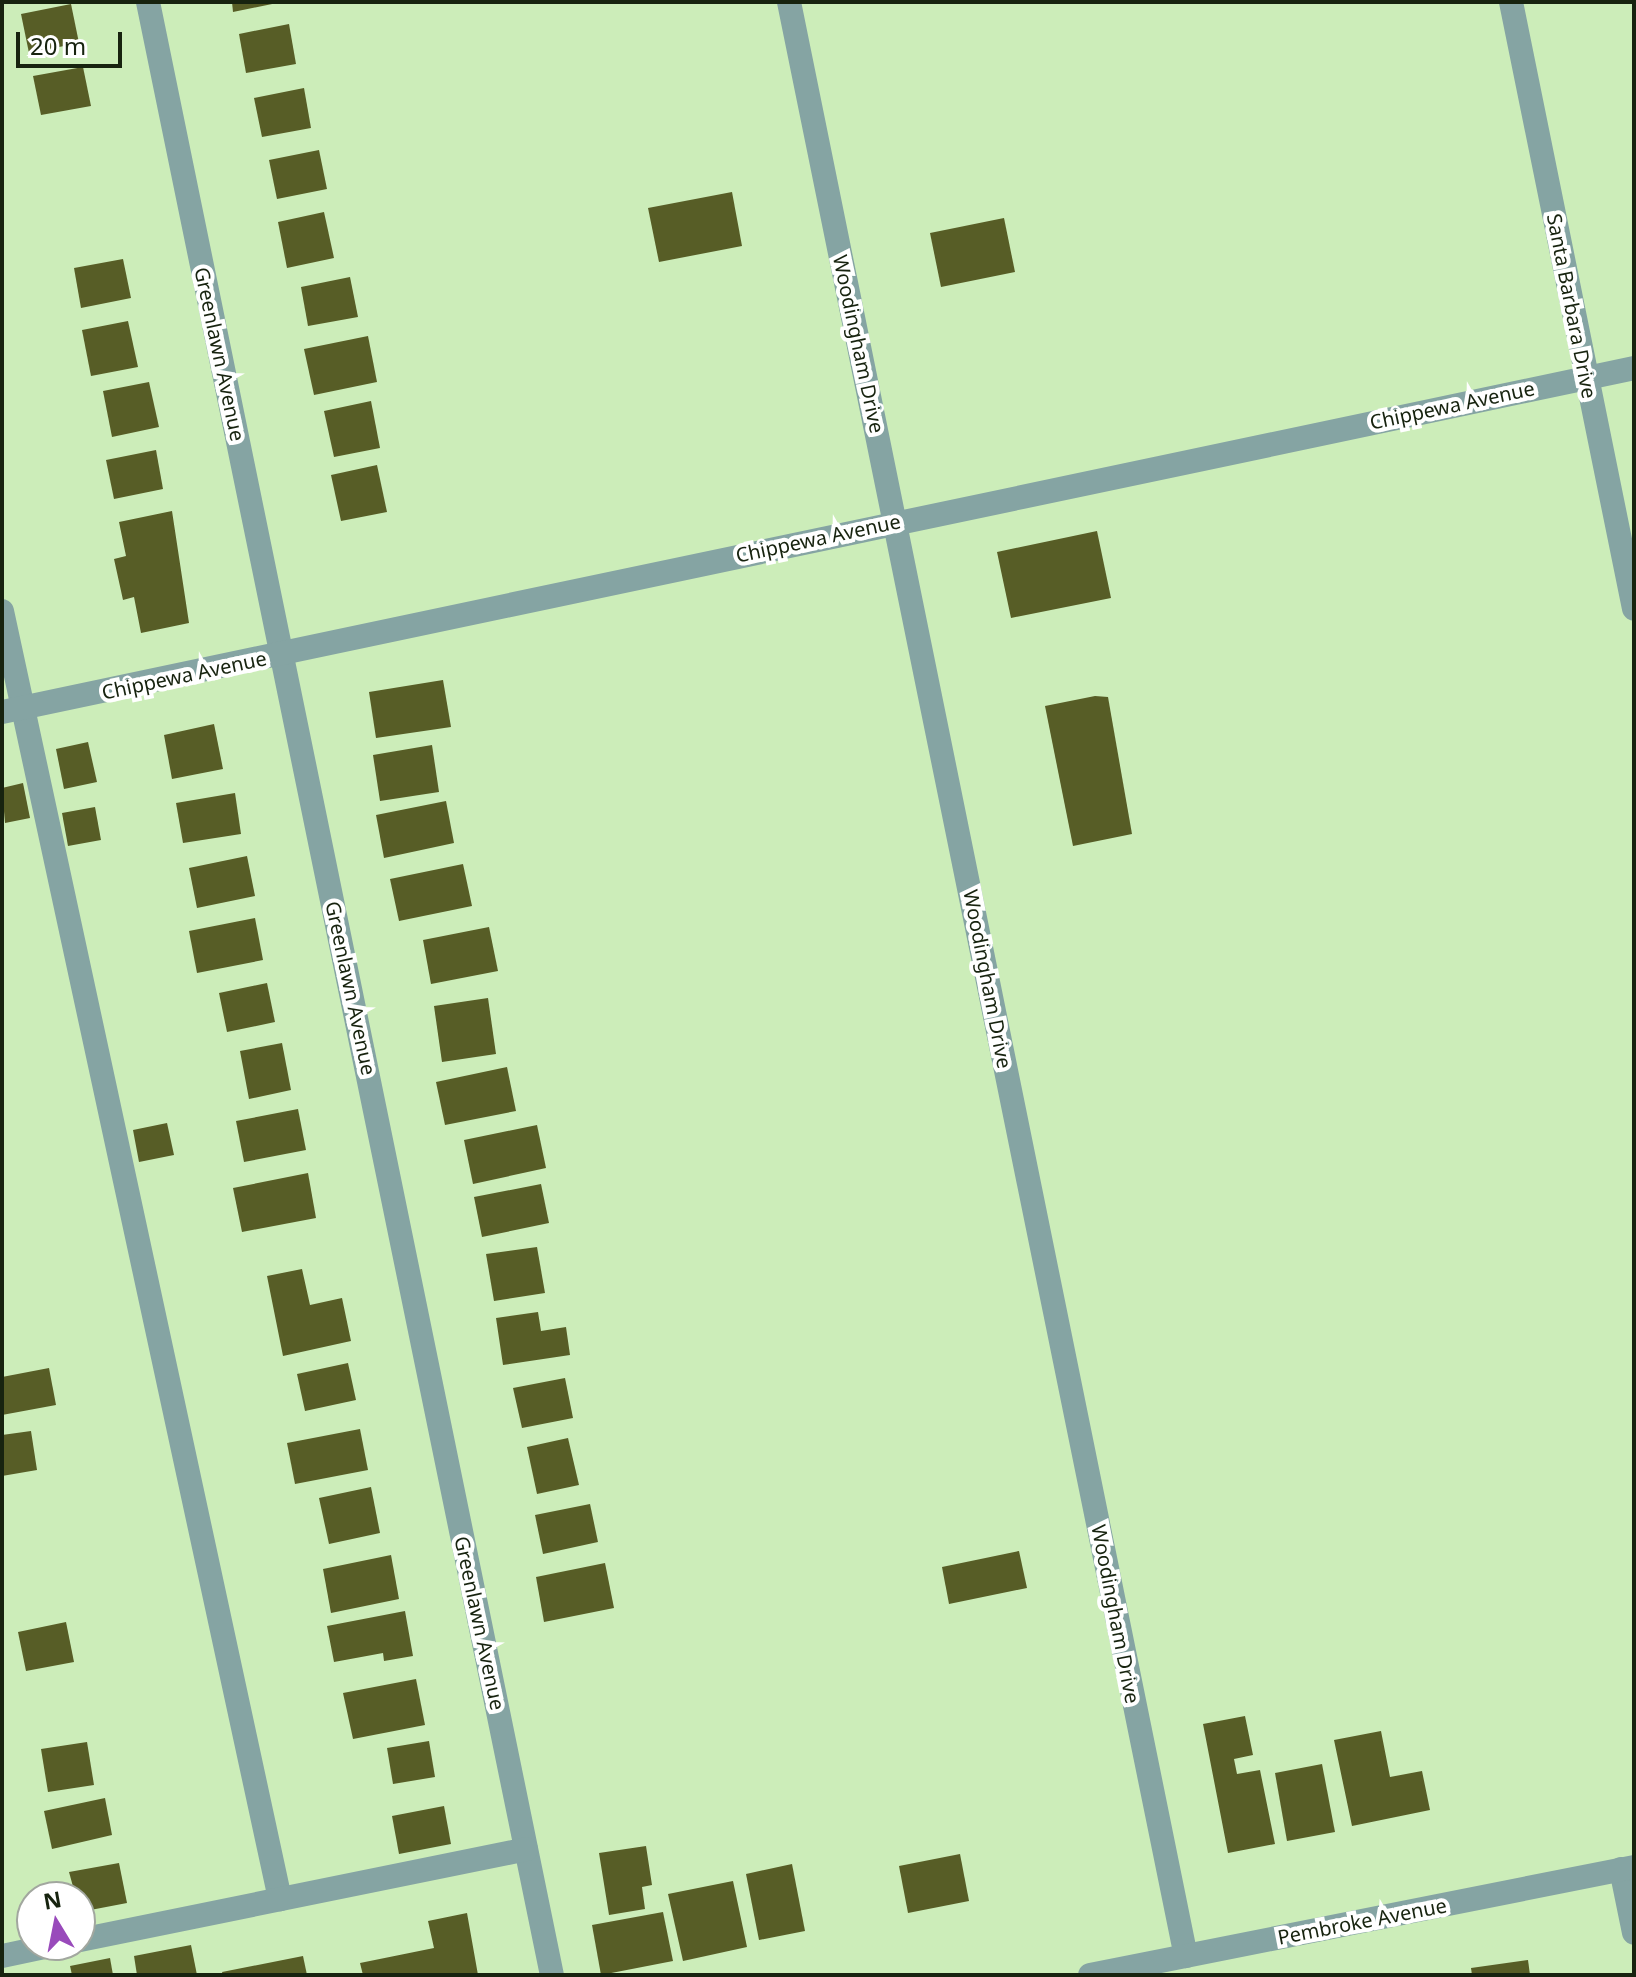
<!DOCTYPE html>
<style>
body{margin:0}
#map{position:relative;width:1636px;height:1977px;overflow:hidden;background:#ccedb9;font-family:"Noto Sans",sans-serif}
div>[style]{position:absolute}
.building>*{inset:0;background:#575d26}
.minor>*{height:24px;margin:-12px;padding:0 12px;transform-origin:12px;border-radius:12px;background:#85a4a3}
span{translate:-50% -50%;white-space:nowrap;text-align:center;line-height:1.15;-webkit-text-stroke:8px #fff;paint-order:stroke}
.street-label{font-size:20px;color:#17230f}
.frame{position:absolute;inset:0;border:4px solid #17230f;pointer-events:none}
.north{position:absolute;left:16px;top:1881px;width:80px;height:80px;box-sizing:border-box;background:#fff;border:2px solid #a2a79f;border-radius:50%;rotate:350deg;font-size:22px;font-weight:700;line-height:32px;text-align:center;color:#17230f}
.north::after{content:'';display:block;margin:auto;width:28px;height:36px;background:#994abb;clip-path:polygon(50% 0,100% 100%,50% 72%,0 100%)}
.scale{position:absolute;left:16px;top:32px;width:106px;height:36px;box-sizing:border-box;border:4px solid #17230f;border-top:0;padding-left:10px;font-size:24px;line-height:28px;white-space:nowrap;color:#17230f;-webkit-text-stroke:6px #fff;paint-order:stroke}
</style>
<div id="map">
<div class="building">
<div style="clip-path:polygon(232px 2px,277px 2px,277px 3px,233px 12px)"></div>
<div style="clip-path:polygon(71px 4px,79px 43px,29px 53px,21px 14px)"></div>
<div style="clip-path:polygon(289px 24px,296px 64px,246px 73px,239px 34px)"></div>
<div style="clip-path:polygon(83px 67px,91px 106px,41px 115px,33px 76px)"></div>
<div style="clip-path:polygon(304px 88px,311px 128px,262px 137px,254px 98px)"></div>
<div style="clip-path:polygon(319px 150px,327px 189px,277px 199px,269px 160px)"></div>
<div style="clip-path:polygon(732px 192px,742px 246px,659px 262px,648px 208px)"></div>
<div style="clip-path:polygon(324px 212px,334px 258px,287px 268px,278px 222px)"></div>
<div style="clip-path:polygon(1004px 218px,1015px 272px,941px 287px,930px 233px)"></div>
<div style="clip-path:polygon(123px 259px,131px 298px,81px 308px,74px 268px)"></div>
<div style="clip-path:polygon(350px 277px,358px 317px,308px 326px,301px 287px)"></div>
<div style="clip-path:polygon(128px 321px,138px 367px,91px 376px,82px 330px)"></div>
<div style="clip-path:polygon(368px 336px,377px 382px,314px 395px,304px 349px)"></div>
<div style="clip-path:polygon(149px 382px,159px 427px,112px 437px,103px 391px)"></div>
<div style="clip-path:polygon(371px 401px,380px 448px,334px 457px,324px 411px)"></div>
<div style="clip-path:polygon(156px 450px,163px 489px,114px 499px,106px 460px)"></div>
<div style="clip-path:polygon(377px 465px,387px 512px,341px 521px,331px 475px)"></div>
<div style="clip-path:polygon(172px 511px,189px 623px,141px 633px,134px 597px,123px 600px,114px 559px,126px 556px,119px 522px)"></div>
<div style="clip-path:polygon(1097px 531px,1111px 598px,1011px 618px,997px 552px)"></div>
<div style="clip-path:polygon(443px 680px,451px 727px,376px 738px,369px 692px)"></div>
<div style="clip-path:polygon(1095px 696px,1108px 697px,1132px 834px,1073px 846px,1045px 706px)"></div>
<div style="clip-path:polygon(214px 724px,223px 769px,172px 779px,164px 735px)"></div>
<div style="clip-path:polygon(88px 742px,97px 782px,64px 789px,56px 749px)"></div>
<div style="clip-path:polygon(432px 745px,439px 792px,380px 801px,373px 755px)"></div>
<div style="clip-path:polygon(23px 783px,30px 818px,5px 823px,2px 788px)"></div>
<div style="clip-path:polygon(235px 793px,241px 834px,183px 843px,176px 803px)"></div>
<div style="clip-path:polygon(446px 801px,454px 843px,384px 858px,376px 815px)"></div>
<div style="clip-path:polygon(95px 807px,101px 840px,68px 846px,62px 813px)"></div>
<div style="clip-path:polygon(247px 856px,255px 896px,197px 908px,189px 868px)"></div>
<div style="clip-path:polygon(463px 864px,472px 906px,399px 921px,390px 879px)"></div>
<div style="clip-path:polygon(255px 918px,263px 960px,197px 973px,189px 931px)"></div>
<div style="clip-path:polygon(489px 927px,498px 971px,431px 984px,423px 940px)"></div>
<div style="clip-path:polygon(267px 983px,275px 1022px,227px 1032px,219px 993px)"></div>
<div style="clip-path:polygon(488px 998px,496px 1054px,442px 1062px,434px 1006px)"></div>
<div style="clip-path:polygon(282px 1043px,291px 1090px,249px 1099px,240px 1051px)"></div>
<div style="clip-path:polygon(507px 1067px,516px 1111px,445px 1125px,436px 1082px)"></div>
<div style="clip-path:polygon(298px 1109px,306px 1150px,244px 1162px,236px 1121px)"></div>
<div style="clip-path:polygon(167px 1123px,174px 1155px,139px 1162px,133px 1130px)"></div>
<div style="clip-path:polygon(537px 1125px,546px 1168px,473px 1184px,464px 1140px)"></div>
<div style="clip-path:polygon(308px 1173px,316px 1218px,242px 1232px,233px 1188px)"></div>
<div style="clip-path:polygon(541px 1184px,549px 1223px,482px 1237px,474px 1197px)"></div>
<div style="clip-path:polygon(537px 1247px,545px 1293px,494px 1301px,486px 1254px)"></div>
<div style="clip-path:polygon(302px 1269px,310px 1305px,342px 1298px,351px 1341px,283px 1356px,267px 1276px)"></div>
<div style="clip-path:polygon(538px 1312px,541px 1331px,566px 1327px,570px 1355px,503px 1365px,496px 1318px)"></div>
<div style="clip-path:polygon(348px 1363px,356px 1400px,305px 1411px,297px 1374px)"></div>
<div style="clip-path:polygon(49px 1368px,56px 1405px,2px 1415px,2px 1377px)"></div>
<div style="clip-path:polygon(565px 1378px,573px 1418px,522px 1428px,513px 1388px)"></div>
<div style="clip-path:polygon(360px 1429px,368px 1470px,295px 1484px,287px 1443px)"></div>
<div style="clip-path:polygon(31px 1431px,37px 1470px,2px 1476px,2px 1435px)"></div>
<div style="clip-path:polygon(568px 1438px,579px 1485px,537px 1494px,527px 1447px)"></div>
<div style="clip-path:polygon(371px 1487px,380px 1533px,329px 1544px,319px 1498px)"></div>
<div style="clip-path:polygon(590px 1504px,598px 1542px,543px 1554px,535px 1515px)"></div>
<div style="clip-path:polygon(1019px 1551px,1027px 1588px,949px 1604px,942px 1567px)"></div>
<div style="clip-path:polygon(391px 1555px,399px 1599px,331px 1613px,323px 1569px)"></div>
<div style="clip-path:polygon(605px 1563px,614px 1608px,544px 1622px,536px 1577px)"></div>
<div style="clip-path:polygon(405px 1611px,413px 1656px,384px 1661px,383px 1653px,334px 1662px,327px 1626px)"></div>
<div style="clip-path:polygon(66px 1622px,74px 1662px,26px 1671px,18px 1632px)"></div>
<div style="clip-path:polygon(416px 1679px,425px 1725px,353px 1739px,343px 1693px)"></div>
<div style="clip-path:polygon(1245px 1716px,1253px 1755px,1234px 1759px,1237px 1774px,1260px 1770px,1275px 1844px,1228px 1853px,1203px 1724px)"></div>
<div style="clip-path:polygon(1381px 1731px,1390px 1777px,1422px 1771px,1430px 1810px,1352px 1826px,1334px 1740px)"></div>
<div style="clip-path:polygon(429px 1741px,435px 1777px,393px 1784px,387px 1748px)"></div>
<div style="clip-path:polygon(87px 1742px,94px 1785px,48px 1792px,41px 1749px)"></div>
<div style="clip-path:polygon(1322px 1764px,1335px 1832px,1287px 1841px,1275px 1773px)"></div>
<div style="clip-path:polygon(105px 1798px,112px 1835px,52px 1849px,44px 1811px)"></div>
<div style="clip-path:polygon(444px 1806px,451px 1844px,399px 1854px,392px 1816px)"></div>
<div style="clip-path:polygon(646px 1846px,652px 1885px,642px 1887px,645px 1909px,609px 1915px,599px 1853px)"></div>
<div style="clip-path:polygon(960px 1854px,969px 1901px,908px 1913px,899px 1866px)"></div>
<div style="clip-path:polygon(119px 1863px,127px 1903px,80px 1912px,69px 1872px)"></div>
<div style="clip-path:polygon(792px 1864px,805px 1931px,759px 1940px,746px 1874px)"></div>
<div style="clip-path:polygon(733px 1881px,747px 1947px,683px 1961px,668px 1894px)"></div>
<div style="clip-path:polygon(663px 1912px,673px 1961px,601px 1975px,592px 1925px)"></div>
<div style="clip-path:polygon(467px 1913px,478px 1975px,363px 1975px,360px 1963px,434px 1948px,428px 1921px)"></div>
<div style="clip-path:polygon(191px 1945px,197px 1975px,137px 1975px,134px 1956px)"></div>
<div style="clip-path:polygon(303px 1956px,307px 1975px,223px 1975px,222px 1972px)"></div>
<div style="clip-path:polygon(110px 1958px,113px 1975px,72px 1975px,70px 1966px)"></div>
<div style="clip-path:polygon(1528px 1960px,1530px 1975px,1472px 1975px,1471px 1968px)"></div>
</div>
<div class="minor">
<div style="left:148px;top:2px;width:2014px;rotate:78.43deg"></div>
<div style="left:789px;top:2px;width:1994px;rotate:78.52deg"></div>
<div style="left:1511px;top:2px;width:619px;rotate:78.54deg"></div>
<div style="left:2px;top:611px;width:1318px;rotate:77.82deg"></div>
<div style="left:2px;top:712px;width:1668px;rotate:-11.9deg"></div>
<div style="left:1621px;top:1869px;width:65px;rotate:78.5deg"></div>
<div style="left:80px;top:1940px;width:455px;rotate:-11.5deg"></div>
<div style="left:2px;top:1956px;width:53px;rotate:-11.9deg"></div>
<div style="left:1090px;top:1975px;width:555px;rotate:-11.23deg"></div>
</div>
<div class="street-label">
<span style="left:1572px;top:306px;rotate:79deg">Santa Barbara Drive</span>
<span style="left:859px;top:344px;rotate:78deg">Woodingham Drive</span>
<span style="left:220px;top:354px;rotate:78deg">Greenlawn Avenue</span>
<span style="left:1452px;top:405px;rotate:-12deg">Chippewa Avenue</span>
<span style="left:818px;top:538px;rotate:-12deg">Chippewa Avenue</span>
<span style="left:184px;top:675px;rotate:-12deg">Chippewa Avenue</span>
<span style="left:988px;top:979px;rotate:79deg">Woodingham Drive</span>
<span style="left:351px;top:988px;rotate:78deg">Greenlawn Avenue</span>
<span style="left:1116px;top:1614px;rotate:79deg">Woodingham Drive</span>
<span style="left:480px;top:1623px;rotate:78deg">Greenlawn Avenue</span>
<span style="left:1362px;top:1921px;rotate:-11deg">Pembroke Avenue</span>
</div>
<div class="frame"></div>
<div class="north">N</div>
<div class="scale">20 m</div>
</div>
